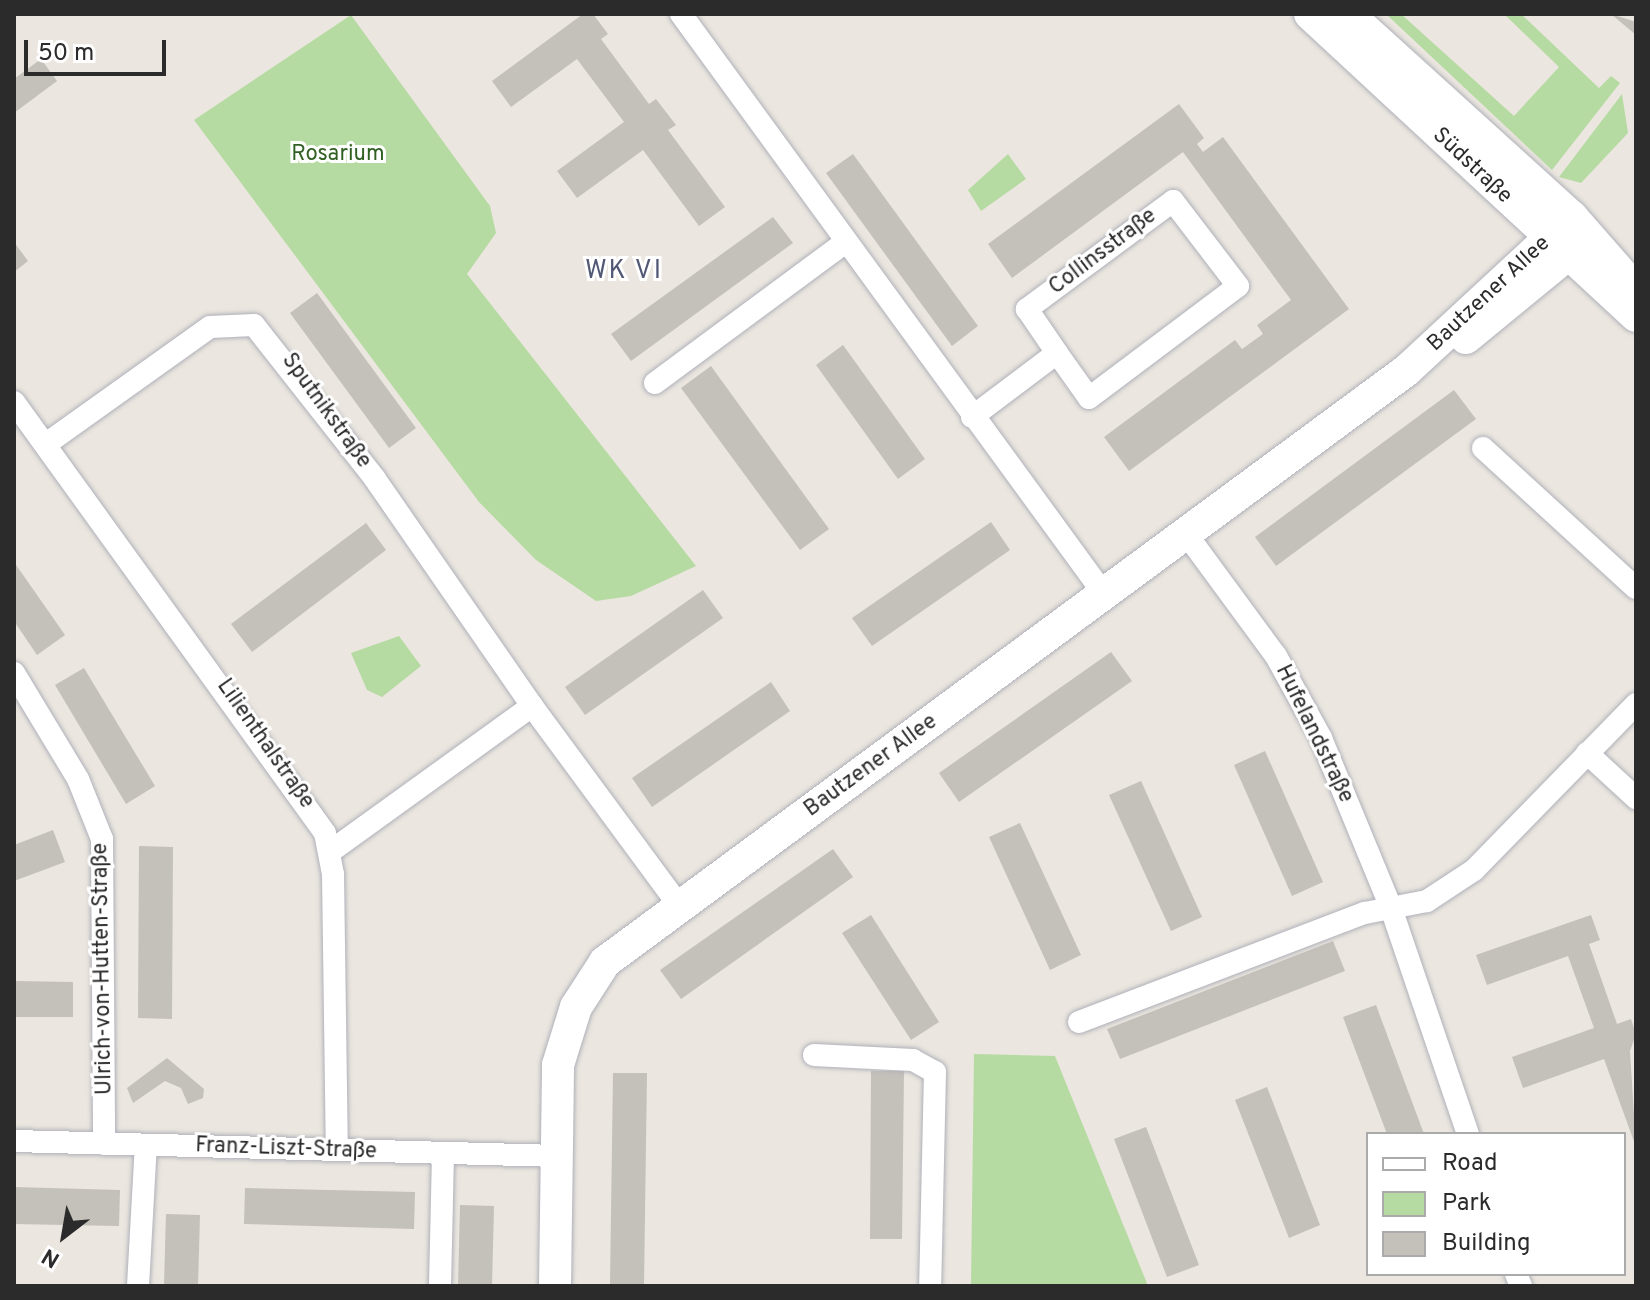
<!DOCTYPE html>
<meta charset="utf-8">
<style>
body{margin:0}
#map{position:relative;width:1650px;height:1300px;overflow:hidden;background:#ebe6df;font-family:Overpass,sans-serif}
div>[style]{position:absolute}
.green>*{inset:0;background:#b6dba2}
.building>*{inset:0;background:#c4c0ba}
.roads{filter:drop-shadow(0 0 2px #afb1ba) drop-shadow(0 0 2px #afb1ba)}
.street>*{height:22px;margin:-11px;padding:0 11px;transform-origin:11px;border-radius:11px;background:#fff}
.secondary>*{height:32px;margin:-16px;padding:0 16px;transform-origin:16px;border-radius:16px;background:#fff}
span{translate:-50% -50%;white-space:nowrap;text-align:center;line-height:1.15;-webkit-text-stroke:6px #fff;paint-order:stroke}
.park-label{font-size:22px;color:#316023}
.street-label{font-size:22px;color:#2b2b2b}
.quarter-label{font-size:26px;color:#515876;letter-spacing:2px}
.frame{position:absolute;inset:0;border:16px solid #2b2b2b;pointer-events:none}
.legend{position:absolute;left:1366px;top:1132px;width:260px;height:144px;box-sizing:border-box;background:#fff;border:2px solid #aaa;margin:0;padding:10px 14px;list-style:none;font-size:24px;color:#2b2b2b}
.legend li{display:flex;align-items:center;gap:16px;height:40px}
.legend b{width:40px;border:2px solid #aaa}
.north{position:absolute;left:24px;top:1196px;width:80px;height:80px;-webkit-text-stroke:6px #fff;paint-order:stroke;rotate:211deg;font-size:22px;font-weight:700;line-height:32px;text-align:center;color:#2b2b2b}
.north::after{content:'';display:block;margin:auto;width:28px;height:36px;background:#2b2b2b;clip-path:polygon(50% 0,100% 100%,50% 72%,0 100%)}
.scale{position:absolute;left:24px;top:40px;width:142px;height:36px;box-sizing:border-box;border:4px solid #2b2b2b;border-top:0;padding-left:10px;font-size:24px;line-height:28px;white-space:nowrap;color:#2b2b2b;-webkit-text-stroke:6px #fff;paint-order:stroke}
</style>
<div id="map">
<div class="green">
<div style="clip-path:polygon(1386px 14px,1401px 14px,1514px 116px,1559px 67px,1504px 14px,1521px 14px,1599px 88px,1611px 76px,1620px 83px,1552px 170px)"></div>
<div style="clip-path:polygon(351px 15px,490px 206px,496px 233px,467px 274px,696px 566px,631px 596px,596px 601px,536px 560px,479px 502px,194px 120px)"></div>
<div style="clip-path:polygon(1622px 94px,1628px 133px,1581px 183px,1559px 177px)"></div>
<div style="clip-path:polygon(1008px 154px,1026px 179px,981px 211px,968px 190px)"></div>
<div style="clip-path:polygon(399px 636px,421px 666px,382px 697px,367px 690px,351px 653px)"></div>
<div style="clip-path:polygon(974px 1054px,1055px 1056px,1148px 1286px,971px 1286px)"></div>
</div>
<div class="building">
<div style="clip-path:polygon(583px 14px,593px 14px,608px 34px,601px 39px,649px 104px,656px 99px,676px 125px,668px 130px,725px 207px,699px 226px,643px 150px,577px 198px,557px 171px,624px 122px,577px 59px,511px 107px,492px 81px)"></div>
<div style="clip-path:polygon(1611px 14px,1636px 22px,1636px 35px)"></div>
<div style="clip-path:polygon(41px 59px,57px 81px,14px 113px,14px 79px)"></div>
<div style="clip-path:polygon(1179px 104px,1204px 138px,1197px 144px,1203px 152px,1223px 137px,1349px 309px,1129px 471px,1104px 437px,1235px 340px,1242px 349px,1263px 334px,1257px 325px,1291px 300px,1183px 152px,1012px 278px,988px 244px)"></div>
<div style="clip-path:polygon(853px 154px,978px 326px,952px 346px,826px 173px)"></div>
<div style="clip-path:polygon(773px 217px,793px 243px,631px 361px,611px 334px)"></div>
<div style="clip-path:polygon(14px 242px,28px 261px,14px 272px)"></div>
<div style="clip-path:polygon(317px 293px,416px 428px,389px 448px,290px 313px)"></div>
<div style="clip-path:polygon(843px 345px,925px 459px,898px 479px,816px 365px)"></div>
<div style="clip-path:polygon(711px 366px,829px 529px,800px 550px,681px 388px)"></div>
<div style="clip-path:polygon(1454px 390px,1476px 419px,1276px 566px,1255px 537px)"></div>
<div style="clip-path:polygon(991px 522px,1010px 550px,872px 646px,852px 618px)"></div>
<div style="clip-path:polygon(366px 523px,386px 550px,252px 652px,231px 624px)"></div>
<div style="clip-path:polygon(14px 562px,65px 635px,37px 655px,14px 621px)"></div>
<div style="clip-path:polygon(703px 590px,723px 618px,585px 715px,565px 687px)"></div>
<div style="clip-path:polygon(1111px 652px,1132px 681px,959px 802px,939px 773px)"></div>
<div style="clip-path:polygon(84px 668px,155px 786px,126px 804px,55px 685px)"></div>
<div style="clip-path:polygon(771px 682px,790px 711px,652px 807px,632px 778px)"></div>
<div style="clip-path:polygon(1265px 751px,1323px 882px,1292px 896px,1234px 765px)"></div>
<div style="clip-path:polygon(1141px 781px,1202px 917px,1171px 931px,1109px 795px)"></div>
<div style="clip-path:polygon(1020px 823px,1081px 955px,1050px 970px,989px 837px)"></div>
<div style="clip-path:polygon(53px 830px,65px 862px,14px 881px,14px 845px)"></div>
<div style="clip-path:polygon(139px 846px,173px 847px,172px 1019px,138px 1018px)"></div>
<div style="clip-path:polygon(833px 849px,853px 877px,681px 999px,660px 970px)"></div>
<div style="clip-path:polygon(871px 915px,939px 1022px,911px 1040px,842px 933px)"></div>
<div style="clip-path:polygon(1591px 915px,1600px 940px,1589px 944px,1617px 1024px,1631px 1019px,1636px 1034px,1630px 1051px,1636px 1147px,1604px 1059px,1523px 1088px,1512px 1057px,1594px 1028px,1568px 956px,1487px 985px,1476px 955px)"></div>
<div style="clip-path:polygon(1333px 941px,1345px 971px,1120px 1059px,1107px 1029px)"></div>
<div style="clip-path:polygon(14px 981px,73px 982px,73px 1017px,14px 1017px)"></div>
<div style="clip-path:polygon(1376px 1005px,1424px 1134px,1387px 1134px,1353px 1044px,1343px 1017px)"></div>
<div style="clip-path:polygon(167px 1058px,204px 1089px,203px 1098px,188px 1104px,181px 1088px,165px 1081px,133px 1103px,127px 1088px)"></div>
<div style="clip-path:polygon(871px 1071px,904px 1071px,902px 1239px,870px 1239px)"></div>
<div style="clip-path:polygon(613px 1073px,647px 1073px,644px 1286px,610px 1286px)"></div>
<div style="clip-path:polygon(1267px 1087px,1320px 1225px,1289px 1238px,1235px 1100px)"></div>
<div style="clip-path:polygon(1146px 1127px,1199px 1265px,1167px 1277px,1114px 1139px)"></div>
<div style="clip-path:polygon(14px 1187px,120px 1190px,119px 1226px,14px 1224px)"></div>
<div style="clip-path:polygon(245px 1188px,415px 1192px,414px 1229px,244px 1224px)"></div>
<div style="clip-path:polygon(460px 1205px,494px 1206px,492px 1286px,458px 1286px)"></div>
<div style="clip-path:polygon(166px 1214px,200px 1215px,198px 1286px,164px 1286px)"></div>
</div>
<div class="roads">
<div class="street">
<div style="left:681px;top:14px;width:718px;rotate:53.9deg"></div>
<div style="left:655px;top:383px;width:234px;rotate:-36.5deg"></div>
<div style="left:14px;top:402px;width:531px;rotate:54.19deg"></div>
<div style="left:325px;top:833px;width:42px;rotate:79deg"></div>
<div style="left:333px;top:874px;width:276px;rotate:89.2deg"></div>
<div style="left:972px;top:417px;width:106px;rotate:-37deg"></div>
<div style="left:1057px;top:353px;width:55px;rotate:54.6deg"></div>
<div style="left:1089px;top:398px;width:186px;rotate:-36.9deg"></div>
<div style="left:1238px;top:286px;width:107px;rotate:-127.4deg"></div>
<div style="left:1173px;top:201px;width:182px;rotate:143.5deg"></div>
<div style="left:1027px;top:309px;width:53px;rotate:55.7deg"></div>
<div style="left:46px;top:444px;width:201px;rotate:-35.5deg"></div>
<div style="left:210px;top:327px;width:44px;rotate:-2.6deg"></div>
<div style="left:254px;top:325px;width:196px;rotate:51.8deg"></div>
<div style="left:375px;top:479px;width:276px;rotate:55.3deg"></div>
<div style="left:1483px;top:448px;width:207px;rotate:42.5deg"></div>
<div style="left:1187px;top:535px;width:150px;rotate:53.7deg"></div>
<div style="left:1276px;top:656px;width:94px;rotate:61.2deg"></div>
<div style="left:1321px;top:738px;width:184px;rotate:67.6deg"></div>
<div style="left:1391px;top:908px;width:239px;rotate:71.2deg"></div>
<div style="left:14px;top:673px;width:124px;rotate:58.9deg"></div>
<div style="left:78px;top:779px;width:65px;rotate:68.2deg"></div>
<div style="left:102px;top:839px;width:305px;rotate:89.6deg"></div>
<div style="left:1587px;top:753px;width:67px;rotate:42.6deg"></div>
<div style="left:331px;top:851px;width:248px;rotate:-35.8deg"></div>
<div style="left:532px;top:706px;width:246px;rotate:53.6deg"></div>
<div style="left:1079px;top:1022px;width:306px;rotate:-20.9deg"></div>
<div style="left:1365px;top:913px;width:63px;rotate:-11deg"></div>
<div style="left:1427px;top:901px;width:56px;rotate:-33.4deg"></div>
<div style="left:1474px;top:870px;width:232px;rotate:-45.7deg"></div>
<div style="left:814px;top:1055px;width:99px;rotate:2.9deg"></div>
<div style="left:913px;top:1060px;width:25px;rotate:29deg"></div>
<div style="left:935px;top:1072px;width:214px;rotate:91.3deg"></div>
<div style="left:14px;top:1141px;width:544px;rotate:1.58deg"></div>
<div style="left:1516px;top:1274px;width:13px;rotate:67deg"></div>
<div style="left:138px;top:1286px;width:141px;rotate:-86.8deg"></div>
<div style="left:440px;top:1286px;width:133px;rotate:-88.7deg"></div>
</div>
<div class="secondary">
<div style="left:1310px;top:14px;width:444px;rotate:42.8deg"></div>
<div style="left:1348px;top:14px;width:302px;rotate:42.2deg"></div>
<div style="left:1572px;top:217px;width:97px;rotate:48.8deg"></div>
<div style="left:1466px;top:338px;width:153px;rotate:-39.4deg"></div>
<div style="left:555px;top:1286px;width:221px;rotate:-89.2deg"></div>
<div style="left:558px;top:1065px;width:61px;rotate:-72.8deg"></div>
<div style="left:576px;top:1007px;width:54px;rotate:-57.2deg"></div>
<div style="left:605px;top:962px;width:997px;rotate:-36.43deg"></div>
<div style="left:1407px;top:370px;width:225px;rotate:-42.8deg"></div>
</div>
</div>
<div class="park-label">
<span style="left:338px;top:155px">Rosarium</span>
</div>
<div class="street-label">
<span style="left:1472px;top:166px;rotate:43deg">Südstraße</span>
<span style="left:1103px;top:252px;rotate:-37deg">Collinsstraße</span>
<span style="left:1489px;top:294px;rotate:-43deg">Bautzener Allee</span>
<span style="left:326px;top:411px;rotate:54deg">Sputnikstraße</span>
<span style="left:1314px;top:734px;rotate:64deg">Hufelandstraße</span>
<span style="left:265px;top:744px;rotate:55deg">Lilienthalstraße</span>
<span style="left:871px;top:766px;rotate:-36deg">Bautzener Allee</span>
<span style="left:103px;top:969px;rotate:-91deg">Ulrich-von-Hutten-Straße</span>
<span style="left:286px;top:1149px;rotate:2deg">Franz-Liszt-Straße</span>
</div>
<div class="quarter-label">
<span style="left:624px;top:272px">WK VI</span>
</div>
<div class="frame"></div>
<ul class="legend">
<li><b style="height:10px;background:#fff"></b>Road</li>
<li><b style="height:22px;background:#b6dba2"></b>Park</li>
<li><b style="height:22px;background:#c4c0ba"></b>Building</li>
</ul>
<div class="north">N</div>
<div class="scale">50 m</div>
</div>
